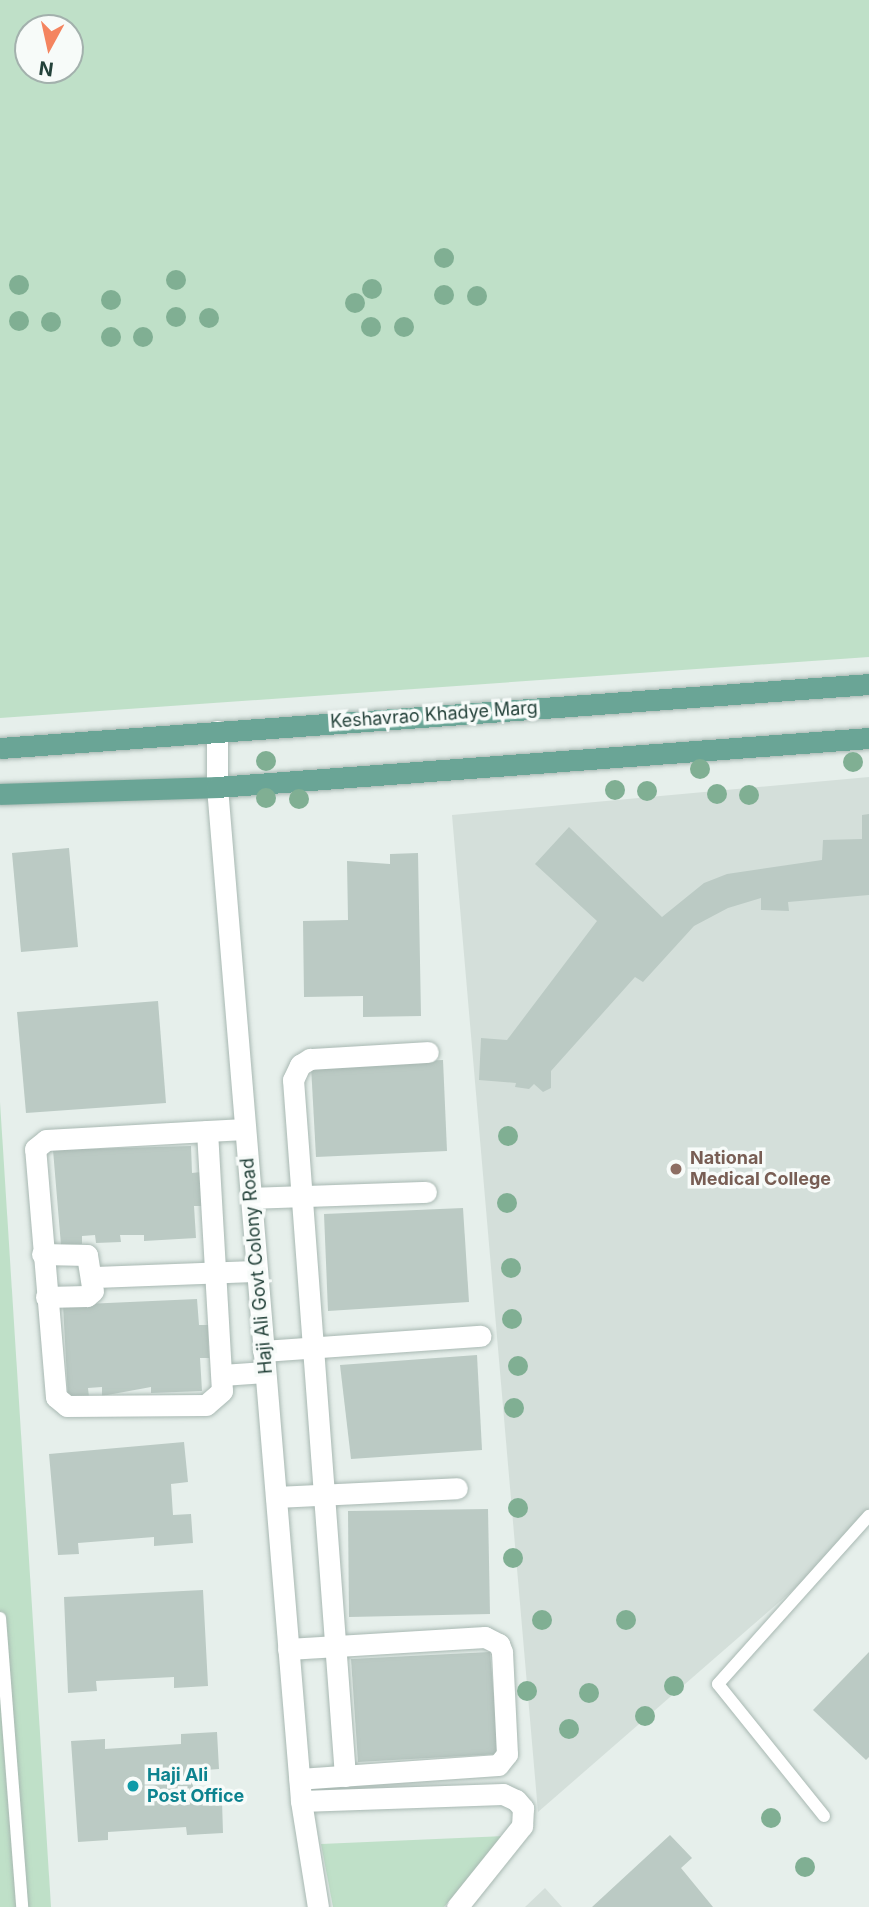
<!DOCTYPE html>
<style>
body{margin:0}
#map{position:relative;width:869px;height:1907px;overflow:hidden;background:#e6efeb;font-family:Inter,sans-serif}
div>[style]{position:absolute}
.built>*{inset:0;background:#d4dfda}
.green>*{inset:0;background:#bfe0c8}
.building>*{inset:0;background:#bbcac4}
.roads{filter:drop-shadow(0 0 2px #a8b8b2) drop-shadow(0 0 2px #a8b8b2)}
.service>*{height:12px;margin:-6px;padding:0 6px;transform-origin:6px;border-radius:6px;background:#fff}
.minor>*{height:21px;margin:-10.5px;padding:0 10.5px;transform-origin:10.5px;border-radius:10.5px;background:#fff}
.primary>*{height:21px;margin:-10.5px;padding:0 10.5px;transform-origin:10.5px;border-radius:10.5px;background:#6aa596}
.trees>*{width:20px;height:20px;margin:-10px;border-radius:50%;background:#80af93}
.dots>*{width:19px;height:19px;translate:-50% -50%;box-sizing:border-box;border:4px solid #f7fbf9;border-radius:50%}
span{translate:-50% -50%;white-space:nowrap;text-align:center;line-height:1.15;-webkit-text-stroke:7px #f7fbf9;paint-order:stroke}
.street-label{font-size:18px;color:#24423a}
.education-label{font-size:18px;color:#785e54;font-weight:700}
.left{translate:0 -50%;text-align:left}
.culture-label{font-size:18px;color:#0d838f;font-weight:700}
.north{position:absolute;left:14px;top:14px;width:70px;height:70px;box-sizing:border-box;background:#f7fbf9;border:2px solid #a3b1ad;border-radius:50%;rotate:188deg;font-size:19px;font-weight:700;line-height:28px;text-align:center;color:#24423a}
.north::after{content:'';display:block;margin:auto;width:24px;height:32px;background:#f4845f;clip-path:polygon(50% 0,100% 100%,50% 72%,0 100%)}
</style>
<div id="map">
<div class="built">
<div style="clip-path:polygon(869px 777px,869px 1524px,538px 1812px,452px 815px)"></div>
<div style="clip-path:polygon(545px 1888px,562px 1907px,525px 1907px)"></div>
</div>
<div class="green">
<div style="clip-path:polygon(evenodd,0 0,869px 0,869px 657px,0 718px,0 0,28px 28px,70px 28px,70px 70px,28px 70px,28px 28px)"></div>
<div style="clip-path:polygon(0 1102px,51px 1907px,0 1907px)"></div>
<div style="clip-path:polygon(505px 1836px,444px 1907px,333px 1907px,321px 1844px)"></div>
</div>
<div class="building">
<div style="clip-path:polygon(869px 814px,869px 895px,788px 902px,789px 911px,761px 910px,761px 898px,728px 908px,694px 926px,643px 982px,635px 977px,551px 1071px,551px 1088px,543px 1092px,534px 1084px,529px 1089px,515px 1087px,516px 1083px,479px 1080px,481px 1038px,507px 1040px,597px 921px,535px 864px,569px 827px,662px 917px,704px 883px,727px 874px,822px 860px,823px 840px,862px 839px,862px 815px)"></div>
<div style="clip-path:polygon(69px 848px,78px 947px,21px 952px,12px 853px)"></div>
<div style="clip-path:polygon(418px 853px,421px 1016px,363px 1017px,363px 996px,304px 997px,303px 921px,348px 920px,347px 861px,390px 864px,390px 854px)"></div>
<div style="clip-path:polygon(158px 1001px,166px 1103px,26px 1113px,17px 1012px)"></div>
<div style="clip-path:polygon(443px 1060px,447px 1151px,316px 1157px,311px 1066px)"></div>
<div style="clip-path:polygon(191px 1146px,192px 1173px,201px 1172px,203px 1206px,194px 1206px,196px 1238px,144px 1241px,144px 1235px,120px 1235px,121px 1242px,96px 1243px,95px 1235px,82px 1236px,82px 1244px,61px 1245px,53px 1150px)"></div>
<div style="clip-path:polygon(463px 1208px,469px 1302px,328px 1311px,324px 1214px)"></div>
<div style="clip-path:polygon(197px 1299px,199px 1325px,208px 1325px,209px 1358px,200px 1358px,202px 1391px,151px 1393px,151px 1387px,102px 1396px,102px 1387px,88px 1388px,89px 1397px,68px 1397px,63px 1305px)"></div>
<div style="clip-path:polygon(477px 1355px,482px 1450px,351px 1459px,340px 1365px)"></div>
<div style="clip-path:polygon(184px 1442px,188px 1482px,171px 1484px,173px 1515px,191px 1514px,193px 1543px,154px 1546px,154px 1537px,78px 1543px,79px 1554px,58px 1555px,49px 1454px)"></div>
<div style="clip-path:polygon(488px 1509px,490px 1614px,349px 1617px,348px 1511px)"></div>
<div style="clip-path:polygon(203px 1590px,208px 1686px,174px 1688px,174px 1677px,96px 1681px,97px 1691px,68px 1693px,64px 1597px)"></div>
<div style="clip-path:polygon(490px 1652px,499px 1754px,358px 1762px,351px 1659px)"></div>
<div style="clip-path:polygon(869px 1652px,869px 1757px,866px 1760px,813px 1710px)"></div>
<div style="clip-path:polygon(217px 1732px,219px 1769px,192px 1771px,194px 1803px,222px 1801px,223px 1833px,187px 1835px,186px 1827px,108px 1832px,108px 1840px,78px 1842px,71px 1741px,105px 1739px,105px 1749px,181px 1744px,181px 1734px)"></div>
<div style="clip-path:polygon(670px 1835px,692px 1858px,681px 1868px,713px 1907px,592px 1907px)"></div>
</div>
<div class="roads">
<div class="service">
<div style="left:0;top:1618px;width:290px;rotate:85.6deg"></div>
<div style="left:824px;top:1816px;width:169px;rotate:-128.8deg"></div>
<div style="left:718px;top:1684px;width:226px;rotate:-48.1deg"></div>
</div>
<div class="minor">
<div style="left:217px;top:731px;width:56px;rotate:90deg"></div>
<div style="left:217px;top:787px;width:1017px;rotate:85.26deg"></div>
<div style="left:301px;top:1801px;width:107px;rotate:80.9deg"></div>
<div style="left:207px;top:1131px;width:260px;rotate:86.7deg"></div>
<div style="left:222px;top:1391px;width:21px;rotate:139deg"></div>
<div style="left:206px;top:1405px;width:139px;rotate:179.6deg"></div>
<div style="left:67px;top:1406px;width:14px;rotate:-141deg"></div>
<div style="left:56px;top:1397px;width:249px;rotate:-94.8deg"></div>
<div style="left:35px;top:1149px;width:14px;rotate:-39deg"></div>
<div style="left:46px;top:1140px;width:161px;rotate:-3.2deg"></div>
<div style="left:207px;top:1131px;width:38px;rotate:-3deg"></div>
<div style="left:251px;top:1198px;width:175px;rotate:-2deg"></div>
<div style="left:42px;top:1254px;width:45px;rotate:1.3deg"></div>
<div style="left:87px;top:1255px;width:36px;rotate:81deg"></div>
<div style="left:93px;top:1291px;width:8px;rotate:140deg"></div>
<div style="left:87px;top:1296px;width:41px;rotate:178.6deg"></div>
<div style="left:92px;top:1277px;width:165px;rotate:-2.1deg"></div>
<div style="left:263px;top:1351px;width:218px;rotate:-4deg"></div>
<div style="left:222px;top:1375px;width:43px;rotate:-4deg"></div>
<div style="left:276px;top:1497px;width:181px;rotate:-2.8deg"></div>
<div style="left:288px;top:1649px;width:197px;rotate:-3.5deg"></div>
<div style="left:485px;top:1637px;width:16px;rotate:27deg"></div>
<div style="left:499px;top:1644px;width:9px;rotate:69deg"></div>
<div style="left:502px;top:1652px;width:102px;rotate:87.2deg"></div>
<div style="left:507px;top:1754px;width:14px;rotate:129deg"></div>
<div style="left:498px;top:1765px;width:199px;rotate:176deg"></div>
<div style="left:345px;top:1776px;width:698px;rotate:-94.27deg"></div>
<div style="left:293px;top:1080px;width:17px;rotate:-65deg"></div>
<div style="left:300px;top:1065px;width:12px;rotate:-31deg"></div>
<div style="left:310px;top:1059px;width:118px;rotate:-3.4deg"></div>
<div style="left:301px;top:1801px;width:202px;rotate:-2deg"></div>
<div style="left:503px;top:1794px;width:14px;rotate:25deg"></div>
<div style="left:516px;top:1800px;width:11px;rotate:49deg"></div>
<div style="left:523px;top:1808px;width:18px;rotate:93deg"></div>
<div style="left:522px;top:1826px;width:104px;rotate:128.7deg"></div>
</div>
<div class="primary">
<div style="left:0;top:748px;width:871px;rotate:-4.21deg"></div>
<div style="left:0;top:794px;width:217px;rotate:-1.8deg"></div>
<div style="left:217px;top:787px;width:654px;rotate:-4.3deg"></div>
</div>
</div>
<div class="trees">
<div style="left:444px;top:258px"></div>
<div style="left:176px;top:280px"></div>
<div style="left:19px;top:285px"></div>
<div style="left:372px;top:289px"></div>
<div style="left:444px;top:295px"></div>
<div style="left:477px;top:296px"></div>
<div style="left:111px;top:300px"></div>
<div style="left:355px;top:303px"></div>
<div style="left:176px;top:317px"></div>
<div style="left:209px;top:318px"></div>
<div style="left:19px;top:321px"></div>
<div style="left:51px;top:322px"></div>
<div style="left:371px;top:327px"></div>
<div style="left:404px;top:327px"></div>
<div style="left:111px;top:337px"></div>
<div style="left:143px;top:337px"></div>
<div style="left:266px;top:761px"></div>
<div style="left:853px;top:762px"></div>
<div style="left:700px;top:769px"></div>
<div style="left:615px;top:790px"></div>
<div style="left:647px;top:791px"></div>
<div style="left:717px;top:794px"></div>
<div style="left:749px;top:795px"></div>
<div style="left:266px;top:798px"></div>
<div style="left:299px;top:799px"></div>
<div style="left:508px;top:1136px"></div>
<div style="left:507px;top:1203px"></div>
<div style="left:511px;top:1268px"></div>
<div style="left:512px;top:1319px"></div>
<div style="left:518px;top:1366px"></div>
<div style="left:514px;top:1408px"></div>
<div style="left:518px;top:1508px"></div>
<div style="left:513px;top:1558px"></div>
<div style="left:542px;top:1620px"></div>
<div style="left:626px;top:1620px"></div>
<div style="left:674px;top:1686px"></div>
<div style="left:527px;top:1691px"></div>
<div style="left:589px;top:1693px"></div>
<div style="left:645px;top:1716px"></div>
<div style="left:569px;top:1729px"></div>
<div style="left:771px;top:1818px"></div>
<div style="left:805px;top:1867px"></div>
</div>
<div class="dots">
<div style="left:676px;top:1169px;background:#8d6e63"></div>
<div style="left:133px;top:1786px;background:#0f9aa8"></div>
</div>
<div class="street-label">
<span style="left:434px;top:715px;rotate:-4deg">Keshavrao Khadye Marg</span>
<span style="left:257px;top:1266px;rotate:-95deg">Haji Ali Govt Colony Road</span>
</div>
<div class="education-label">
<span class="left" style="left:690px;top:1169px">National<br>Medical College</span>
</div>
<div class="culture-label">
<span class="left" style="left:147px;top:1786px">Haji Ali<br>Post Office</span>
</div>
<div class="north">N</div>
</div>
